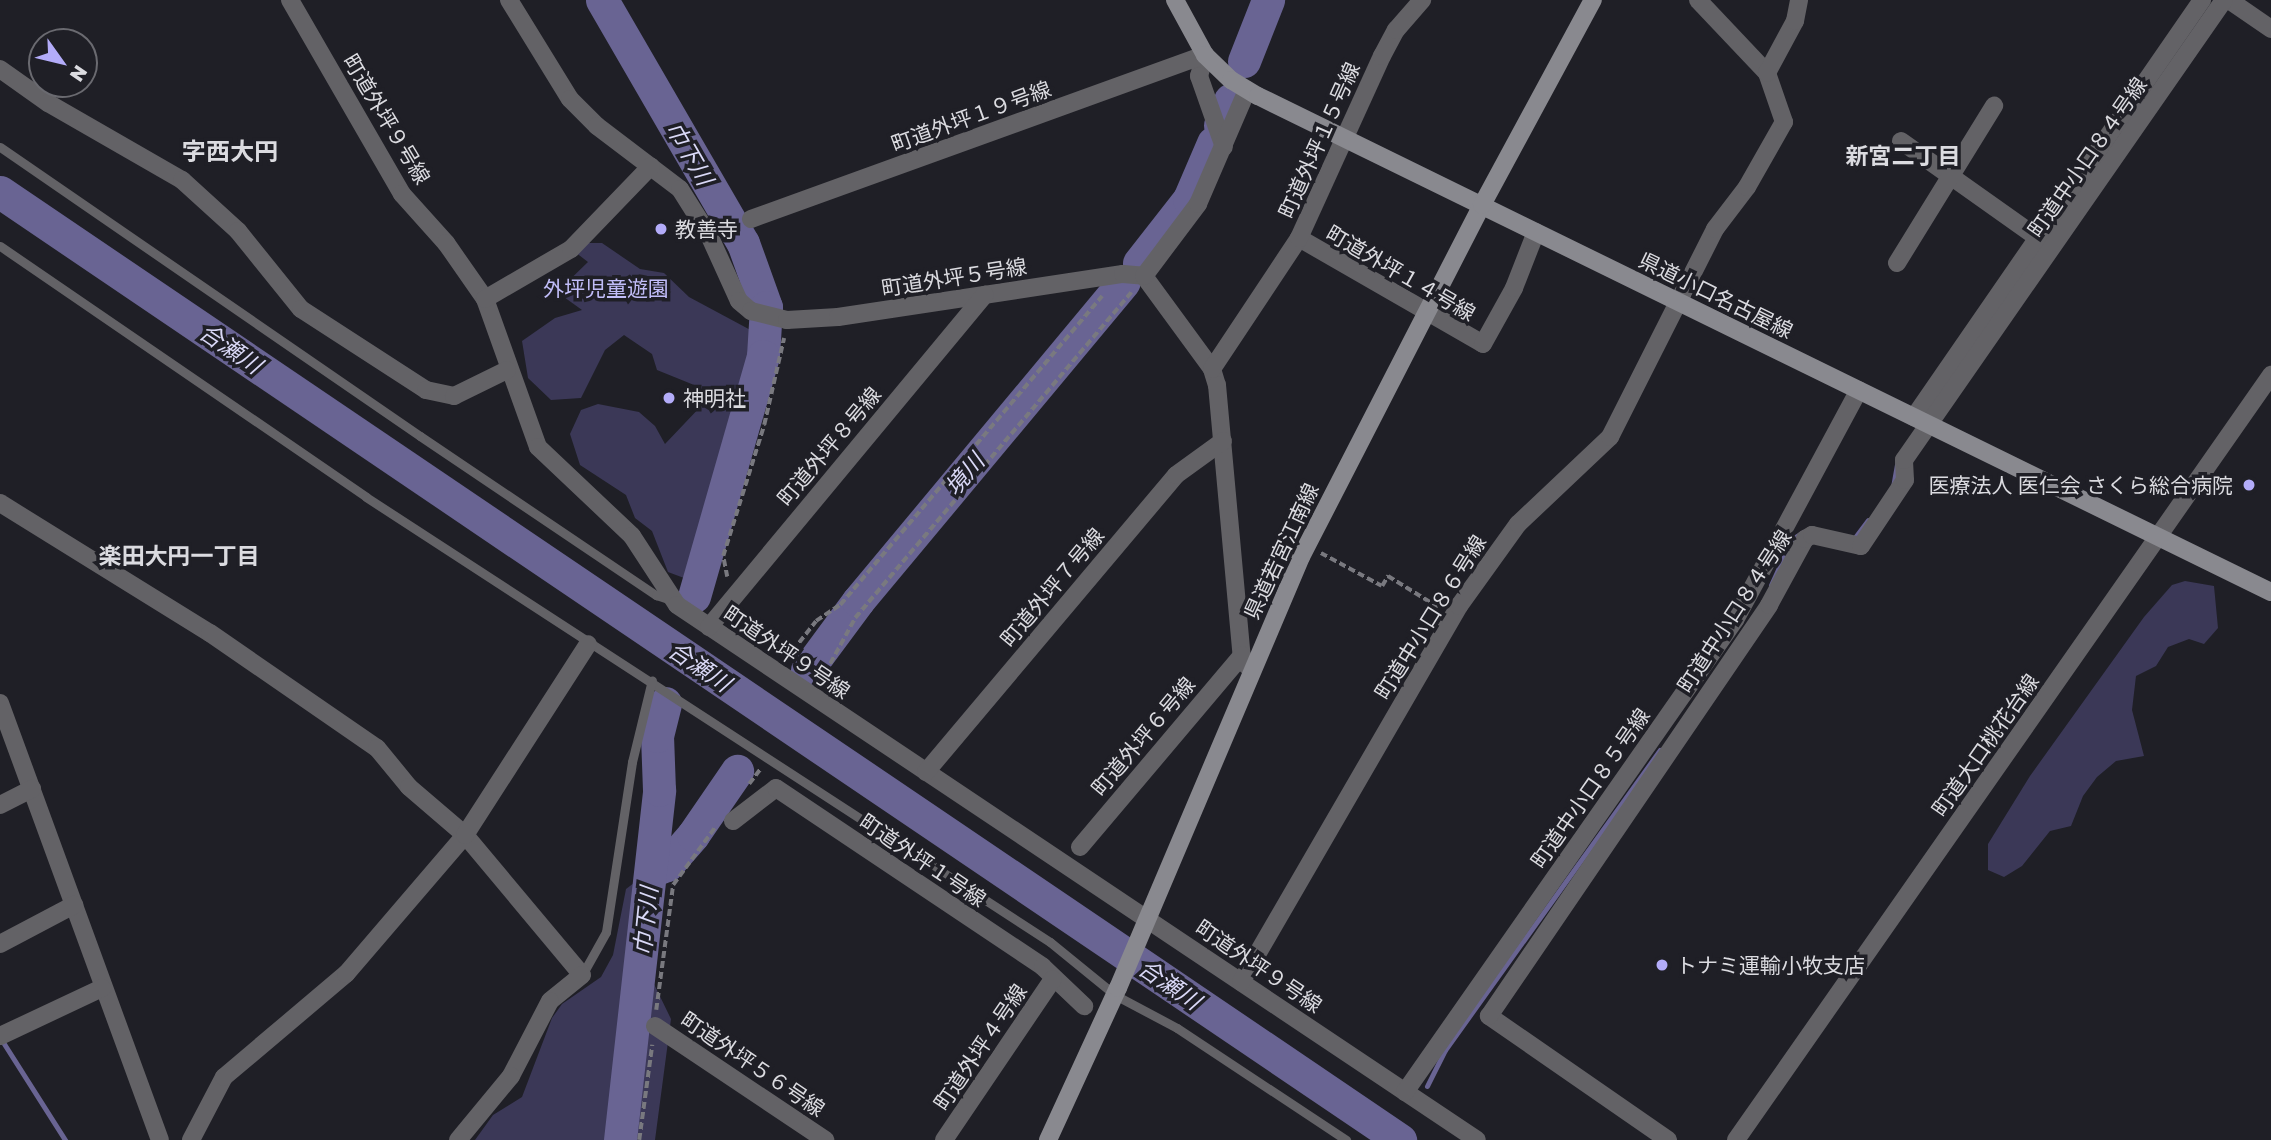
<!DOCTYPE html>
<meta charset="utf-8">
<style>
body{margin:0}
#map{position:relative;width:2271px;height:1140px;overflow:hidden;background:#1f1f26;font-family:"Golos Text","Noto Sans JP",sans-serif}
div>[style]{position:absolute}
.green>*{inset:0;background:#3b3857}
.stream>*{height:5px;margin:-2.5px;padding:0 2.5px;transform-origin:2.5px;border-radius:2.5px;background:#696493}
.river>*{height:33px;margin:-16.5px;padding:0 16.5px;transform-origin:16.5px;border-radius:16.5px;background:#696493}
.path>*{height:3.5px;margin-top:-1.75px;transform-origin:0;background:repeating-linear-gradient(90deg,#79797f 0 7px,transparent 0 10.5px)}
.service>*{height:9px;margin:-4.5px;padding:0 4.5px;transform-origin:4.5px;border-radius:4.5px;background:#636266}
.minor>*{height:18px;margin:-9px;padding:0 9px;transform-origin:9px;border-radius:9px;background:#636266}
.tertiary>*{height:18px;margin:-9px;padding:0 9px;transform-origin:9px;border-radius:9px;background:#636266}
.secondary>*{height:18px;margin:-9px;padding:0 9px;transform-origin:9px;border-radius:9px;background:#89898f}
.dots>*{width:19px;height:19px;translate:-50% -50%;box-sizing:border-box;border:4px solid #1f1f26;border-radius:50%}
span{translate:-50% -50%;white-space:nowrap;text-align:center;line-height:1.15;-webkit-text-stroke:7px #1f1f26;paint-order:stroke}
.street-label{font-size:21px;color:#dbdbe0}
.poi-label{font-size:21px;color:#dbdbe0}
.left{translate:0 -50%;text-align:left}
.right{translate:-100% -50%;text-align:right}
.park-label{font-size:21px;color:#c1bdf8}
.water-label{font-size:23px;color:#dad9f7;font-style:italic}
.neighbourhood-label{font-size:23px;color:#dbdbe0;font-weight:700}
.quarter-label{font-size:24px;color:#dbdbe0;font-weight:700}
.north{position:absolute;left:28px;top:28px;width:70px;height:70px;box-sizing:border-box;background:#1f1f26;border:2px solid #6a6a70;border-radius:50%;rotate:124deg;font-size:19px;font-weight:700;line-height:28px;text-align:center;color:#dbdbe0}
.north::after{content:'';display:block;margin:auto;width:24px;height:32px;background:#b3acf9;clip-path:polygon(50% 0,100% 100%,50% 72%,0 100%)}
</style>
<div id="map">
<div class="green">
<div style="clip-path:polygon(586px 243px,602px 243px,640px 269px,664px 273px,689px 297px,769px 340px,769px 367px,750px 452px,712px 571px,684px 578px,668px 572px,652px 531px,635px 518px,626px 495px,580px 465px,570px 434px,581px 410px,598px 404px,639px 412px,655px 426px,665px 444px,703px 404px,699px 387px,657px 370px,652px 354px,624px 335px,605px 350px,581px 398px,551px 400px,528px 378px,522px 341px,555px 318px,582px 310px,557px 292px,588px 262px,575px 252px)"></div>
<div style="clip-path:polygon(2185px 581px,2214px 586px,2218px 628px,2204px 644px,2189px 639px,2168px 647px,2156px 666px,2136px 676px,2132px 710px,2144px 756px,2116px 761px,2097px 777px,2083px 796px,2071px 826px,2050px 831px,2022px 866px,2004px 877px,1988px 870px,1988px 844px,2030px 776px,2144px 617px,2172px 585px)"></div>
<div style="clip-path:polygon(663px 861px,653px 982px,671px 1019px,655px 1140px,475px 1140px,493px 1115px,522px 1097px,552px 1018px,562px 1004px,601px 977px,613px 955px,626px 889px)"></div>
</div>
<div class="stream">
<div style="left:2123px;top:129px;width:29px;rotate:-54deg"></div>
<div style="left:1893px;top:487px;width:28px;rotate:-80deg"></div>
<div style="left:1853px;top:540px;width:25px;rotate:-53deg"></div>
<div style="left:1771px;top:585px;width:51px;rotate:-65.5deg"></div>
<div style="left:1792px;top:539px;width:13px;rotate:-32deg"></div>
<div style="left:1px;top:1039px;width:120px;rotate:57.6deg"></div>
<div style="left:1427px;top:1086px;width:40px;rotate:-63.4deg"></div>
<div style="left:1445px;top:1050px;width:369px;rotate:-54.4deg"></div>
</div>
<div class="river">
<div style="left:602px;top:0;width:281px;rotate:59.9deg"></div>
<div style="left:743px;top:243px;width:68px;rotate:70.2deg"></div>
<div style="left:766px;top:307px;width:49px;rotate:93.5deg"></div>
<div style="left:763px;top:356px;width:250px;rotate:106deg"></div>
<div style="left:1244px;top:61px;width:66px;rotate:-68.5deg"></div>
<div style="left:1220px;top:125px;width:27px;rotate:-68deg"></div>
<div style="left:0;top:192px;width:1691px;rotate:34.1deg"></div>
<div style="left:1139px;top:263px;width:81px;rotate:-52deg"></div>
<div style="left:1189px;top:199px;width:61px;rotate:-66.8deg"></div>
<div style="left:807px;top:670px;width:86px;rotate:-53.5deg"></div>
<div style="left:858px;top:601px;width:415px;rotate:-50.2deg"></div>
<div style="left:651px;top:871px;width:17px;rotate:-21deg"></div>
<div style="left:667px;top:865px;width:40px;rotate:-49deg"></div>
<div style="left:693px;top:835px;width:78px;rotate:-55.5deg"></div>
<div style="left:620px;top:1140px;width:352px;rotate:-83.6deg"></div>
<div style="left:659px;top:790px;width:54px;rotate:-92.1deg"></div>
<div style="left:657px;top:736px;width:34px;rotate:-76deg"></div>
</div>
<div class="path">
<div style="left:1321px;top:553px;width:69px;rotate:28.4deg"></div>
<div style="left:1382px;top:586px;width:12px;rotate:-59deg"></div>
<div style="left:1388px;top:576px;width:59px;rotate:31.8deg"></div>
<div style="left:727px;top:577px;width:21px;rotate:-101deg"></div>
<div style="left:723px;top:556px;width:137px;rotate:-72.6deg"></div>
<div style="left:764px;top:425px;width:89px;rotate:-77.1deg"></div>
<div style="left:786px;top:659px;width:48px;rotate:-51.7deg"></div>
<div style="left:816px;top:621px;width:29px;rotate:-34deg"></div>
<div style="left:840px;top:605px;width:405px;rotate:-49.7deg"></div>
<div style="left:820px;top:682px;width:73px;rotate:-61.3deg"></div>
<div style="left:855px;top:618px;width:427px;rotate:-49.7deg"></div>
<div style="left:749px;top:784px;width:20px;rotate:-53deg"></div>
<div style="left:656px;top:1010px;width:126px;rotate:-82.3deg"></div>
<div style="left:673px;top:885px;width:73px;rotate:-53.9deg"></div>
<div style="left:639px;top:1140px;width:96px;rotate:-82.2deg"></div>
</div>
<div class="service">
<div style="left:0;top:147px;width:510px;rotate:34.53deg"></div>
<div style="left:420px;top:436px;width:285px;rotate:34deg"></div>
<div style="left:656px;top:595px;width:16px;rotate:18deg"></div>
<div style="left:0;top:246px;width:444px;rotate:34.4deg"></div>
<div style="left:366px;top:497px;width:816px;rotate:33.05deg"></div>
<div style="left:1050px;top:942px;width:84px;rotate:39.2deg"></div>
<div style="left:1115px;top:995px;width:70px;rotate:28deg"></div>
<div style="left:1177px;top:1028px;width:203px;rotate:33.5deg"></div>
<div style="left:582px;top:975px;width:49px;rotate:-60.8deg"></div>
<div style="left:606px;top:932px;width:172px;rotate:-81.3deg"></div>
<div style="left:632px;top:762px;width:84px;rotate:-76.3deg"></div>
</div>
<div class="minor">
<div style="left:290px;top:0;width:224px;rotate:60deg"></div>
<div style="left:402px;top:194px;width:66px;rotate:48.1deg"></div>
<div style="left:446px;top:243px;width:68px;rotate:55.1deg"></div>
<div style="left:485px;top:299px;width:157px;rotate:70.3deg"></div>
<div style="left:538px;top:447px;width:129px;rotate:43.4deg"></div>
<div style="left:632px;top:536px;width:82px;rotate:56.9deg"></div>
<div style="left:677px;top:605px;width:962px;rotate:33.77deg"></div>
<div style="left:509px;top:0;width:116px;rotate:58.4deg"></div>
<div style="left:570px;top:99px;width:38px;rotate:45deg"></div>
<div style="left:597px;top:126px;width:104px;rotate:37.2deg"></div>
<div style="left:680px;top:189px;width:54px;rotate:57.8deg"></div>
<div style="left:709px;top:235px;width:72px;rotate:65.6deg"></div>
<div style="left:739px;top:301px;width:16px;rotate:40deg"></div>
<div style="left:751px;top:311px;width:37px;rotate:14deg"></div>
<div style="left:787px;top:320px;width:51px;rotate:-3.4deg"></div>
<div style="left:838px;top:317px;width:288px;rotate:-8.6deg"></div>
<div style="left:1123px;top:274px;width:21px;rotate:5deg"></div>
<div style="left:1144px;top:276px;width:115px;rotate:53.8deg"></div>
<div style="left:1212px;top:369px;width:17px;rotate:73deg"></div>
<div style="left:1217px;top:385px;width:277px;rotate:84.8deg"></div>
<div style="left:1242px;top:661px;width:12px;rotate:42deg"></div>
<div style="left:1698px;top:0;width:100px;rotate:46.6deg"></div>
<div style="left:2229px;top:0;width:51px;rotate:34.6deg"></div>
<div style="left:1205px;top:55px;width:22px;rotate:106deg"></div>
<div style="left:1199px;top:76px;width:75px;rotate:70.6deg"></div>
<div style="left:0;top:69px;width:59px;rotate:35.3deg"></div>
<div style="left:48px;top:103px;width:155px;rotate:29.9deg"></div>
<div style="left:182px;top:180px;width:76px;rotate:42.3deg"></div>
<div style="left:238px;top:231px;width:100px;rotate:51.1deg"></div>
<div style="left:301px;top:309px;width:149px;rotate:32.9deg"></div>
<div style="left:426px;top:390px;width:29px;rotate:12deg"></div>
<div style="left:454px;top:396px;width:59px;rotate:-26.1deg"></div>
<div style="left:1901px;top:141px;width:168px;rotate:35.3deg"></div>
<div style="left:751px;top:219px;width:483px;rotate:-19.9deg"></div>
<div style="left:1299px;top:238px;width:212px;rotate:29.9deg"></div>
<div style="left:1483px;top:344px;width:64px;rotate:-61deg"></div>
<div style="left:1514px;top:288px;width:60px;rotate:-68.6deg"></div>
<div style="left:1897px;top:263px;width:185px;rotate:-58.3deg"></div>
<div style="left:1144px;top:276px;width:90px;rotate:-53.1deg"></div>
<div style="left:1198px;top:204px;width:124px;rotate:-66.7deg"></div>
<div style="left:485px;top:299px;width:99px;rotate:-30.2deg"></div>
<div style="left:571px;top:249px;width:115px;rotate:-46.1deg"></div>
<div style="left:1212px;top:369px;width:157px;rotate:-56.4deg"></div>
<div style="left:1299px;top:238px;width:200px;rotate:-65.5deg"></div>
<div style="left:1382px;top:56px;width:30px;rotate:-62deg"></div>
<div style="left:1396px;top:30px;width:40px;rotate:-49deg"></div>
<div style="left:1914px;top:417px;width:507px;rotate:-55.37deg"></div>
<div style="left:0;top:503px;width:247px;rotate:31.8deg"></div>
<div style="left:210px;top:633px;width:203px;rotate:34.6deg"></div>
<div style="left:377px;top:748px;width:50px;rotate:50.6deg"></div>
<div style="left:409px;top:787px;width:74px;rotate:40.6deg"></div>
<div style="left:465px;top:835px;width:182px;rotate:50.1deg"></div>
<div style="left:582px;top:975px;width:41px;rotate:140.9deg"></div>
<div style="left:550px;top:1001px;width:85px;rotate:117.5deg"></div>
<div style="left:511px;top:1076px;width:83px;rotate:129.6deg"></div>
<div style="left:709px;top:627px;width:432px;rotate:-50.3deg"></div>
<div style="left:0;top:703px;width:465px;rotate:69.9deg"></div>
<div style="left:926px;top:772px;width:388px;rotate:-49.9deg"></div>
<div style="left:1176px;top:475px;width:58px;rotate:-35.9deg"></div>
<div style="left:0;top:805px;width:36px;rotate:-27deg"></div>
<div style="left:733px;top:821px;width:54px;rotate:-37.5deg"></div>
<div style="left:776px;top:788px;width:321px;rotate:33.8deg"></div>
<div style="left:1043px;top:967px;width:57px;rotate:43.6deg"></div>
<div style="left:1080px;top:847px;width:251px;rotate:-49.8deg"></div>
<div style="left:0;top:944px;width:84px;rotate:-27.8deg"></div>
<div style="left:1241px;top:982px;width:435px;rotate:-59.9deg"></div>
<div style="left:1459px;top:606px;width:101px;rotate:-54.3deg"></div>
<div style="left:1518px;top:524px;width:127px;rotate:-43.4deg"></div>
<div style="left:1610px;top:437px;width:233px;rotate:-63.2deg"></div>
<div style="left:1715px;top:229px;width:53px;rotate:-52.7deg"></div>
<div style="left:1747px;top:187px;width:75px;rotate:-60.4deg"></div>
<div style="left:1784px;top:122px;width:52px;rotate:-109.1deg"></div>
<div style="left:1767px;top:73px;width:59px;rotate:-61.7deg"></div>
<div style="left:1795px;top:21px;width:21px;rotate:-79deg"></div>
<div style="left:655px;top:1026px;width:205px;rotate:33.8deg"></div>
<div style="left:0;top:1036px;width:113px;rotate:-25.2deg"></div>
<div style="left:1405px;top:1092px;width:576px;rotate:-55.04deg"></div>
<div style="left:1735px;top:620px;width:261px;rotate:-61.7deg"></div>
<div style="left:191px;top:1140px;width:71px;rotate:-62.4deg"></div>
<div style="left:224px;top:1077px;width:160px;rotate:-40.2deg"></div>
<div style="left:346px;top:974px;width:183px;rotate:-49.4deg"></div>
<div style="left:465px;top:835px;width:227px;rotate:-57.2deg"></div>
<div style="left:944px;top:1140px;width:194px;rotate:-55.9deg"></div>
<div style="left:1668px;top:1140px;width:218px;rotate:-145.3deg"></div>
<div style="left:1489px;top:1016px;width:497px;rotate:-55.7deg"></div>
<div style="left:1769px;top:605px;width:75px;rotate:-61.4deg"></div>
<div style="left:1805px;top:539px;width:8px;rotate:-30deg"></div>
<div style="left:1812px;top:535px;width:50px;rotate:12.7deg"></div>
<div style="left:1861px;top:546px;width:79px;rotate:-56.3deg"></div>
<div style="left:1905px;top:480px;width:20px;rotate:-93deg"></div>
<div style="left:1904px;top:460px;width:560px;rotate:-55.18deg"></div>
</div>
<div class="tertiary">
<div style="left:1736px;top:1140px;width:934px;rotate:-55.03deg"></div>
</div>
<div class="secondary">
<div style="left:1175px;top:0;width:63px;rotate:61.4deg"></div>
<div style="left:1205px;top:55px;width:36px;rotate:44deg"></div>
<div style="left:1231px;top:80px;width:31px;rotate:31deg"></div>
<div style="left:1258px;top:96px;width:1128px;rotate:26.09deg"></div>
<div style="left:1048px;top:1140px;width:167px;rotate:-65.3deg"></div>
<div style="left:1118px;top:988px;width:468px;rotate:-67deg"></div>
<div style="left:1301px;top:557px;width:396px;rotate:-62.8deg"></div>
<div style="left:1482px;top:205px;width:233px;rotate:-61.6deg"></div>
</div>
<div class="dots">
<div style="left:661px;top:229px;background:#b3acf9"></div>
<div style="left:669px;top:398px;background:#b3acf9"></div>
<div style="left:2249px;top:485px;background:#b3acf9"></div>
<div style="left:1662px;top:965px;background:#b3acf9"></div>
</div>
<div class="street-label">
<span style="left:971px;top:116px;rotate:-20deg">町道外坪１９号線</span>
<span style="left:387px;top:119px;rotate:59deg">町道外坪９号線</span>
<span style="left:1319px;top:140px;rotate:-66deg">町道外坪１５号線</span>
<span style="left:2087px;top:157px;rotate:-55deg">町道中小口８４号線</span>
<span style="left:1401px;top:273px;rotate:30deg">町道外坪１４号線</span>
<span style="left:954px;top:277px;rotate:-9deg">町道外坪５号線</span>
<span style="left:1716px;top:295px;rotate:26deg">県道小口名古屋線</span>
<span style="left:829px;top:446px;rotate:-50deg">町道外坪８号線</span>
<span style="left:1281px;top:551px;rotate:-65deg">県道若宮江南線</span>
<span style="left:1052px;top:587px;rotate:-50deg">町道外坪７号線</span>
<span style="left:1734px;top:611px;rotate:-57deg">町道中小口８４号線</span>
<span style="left:1430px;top:617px;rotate:-58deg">町道中小口８６号線</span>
<span style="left:787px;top:652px;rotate:34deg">町道外坪９号線</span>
<span style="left:1143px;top:736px;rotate:-50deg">町道外坪６号線</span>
<span style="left:1985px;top:745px;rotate:-55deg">町道大口桃花台線</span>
<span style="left:1590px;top:788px;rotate:-55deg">町道中小口８５号線</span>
<span style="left:923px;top:860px;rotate:34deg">町道外坪１号線</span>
<span style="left:1259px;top:966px;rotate:34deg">町道外坪９号線</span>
<span style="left:980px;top:1047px;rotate:-56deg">町道外坪４号線</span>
<span style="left:753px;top:1064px;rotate:34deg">町道外坪５６号線</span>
</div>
<div class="poi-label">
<span class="left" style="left:675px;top:229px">教善寺</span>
<span class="left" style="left:683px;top:398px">神明社</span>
<span class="right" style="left:2233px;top:485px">医療法人 医仁会 さくら総合病院</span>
<span class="left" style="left:1676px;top:965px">トナミ運輸小牧支店</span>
</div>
<div class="park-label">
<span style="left:606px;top:288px">外坪児童遊園</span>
</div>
<div class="water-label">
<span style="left:690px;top:153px;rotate:60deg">巾下川</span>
<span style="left:231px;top:348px;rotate:34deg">合瀬川</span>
<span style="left:964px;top:474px;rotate:-50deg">境川</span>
<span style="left:700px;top:666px;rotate:34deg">合瀬川</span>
<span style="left:645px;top:921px;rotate:-84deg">巾下川</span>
<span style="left:1170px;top:984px;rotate:34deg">合瀬川</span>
</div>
<div class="neighbourhood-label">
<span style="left:1903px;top:155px">新宮二丁目</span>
<span style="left:179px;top:555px">楽田大円一丁目</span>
</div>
<div class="quarter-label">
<span style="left:230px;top:151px">字西大円</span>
</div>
<div class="north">N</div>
</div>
